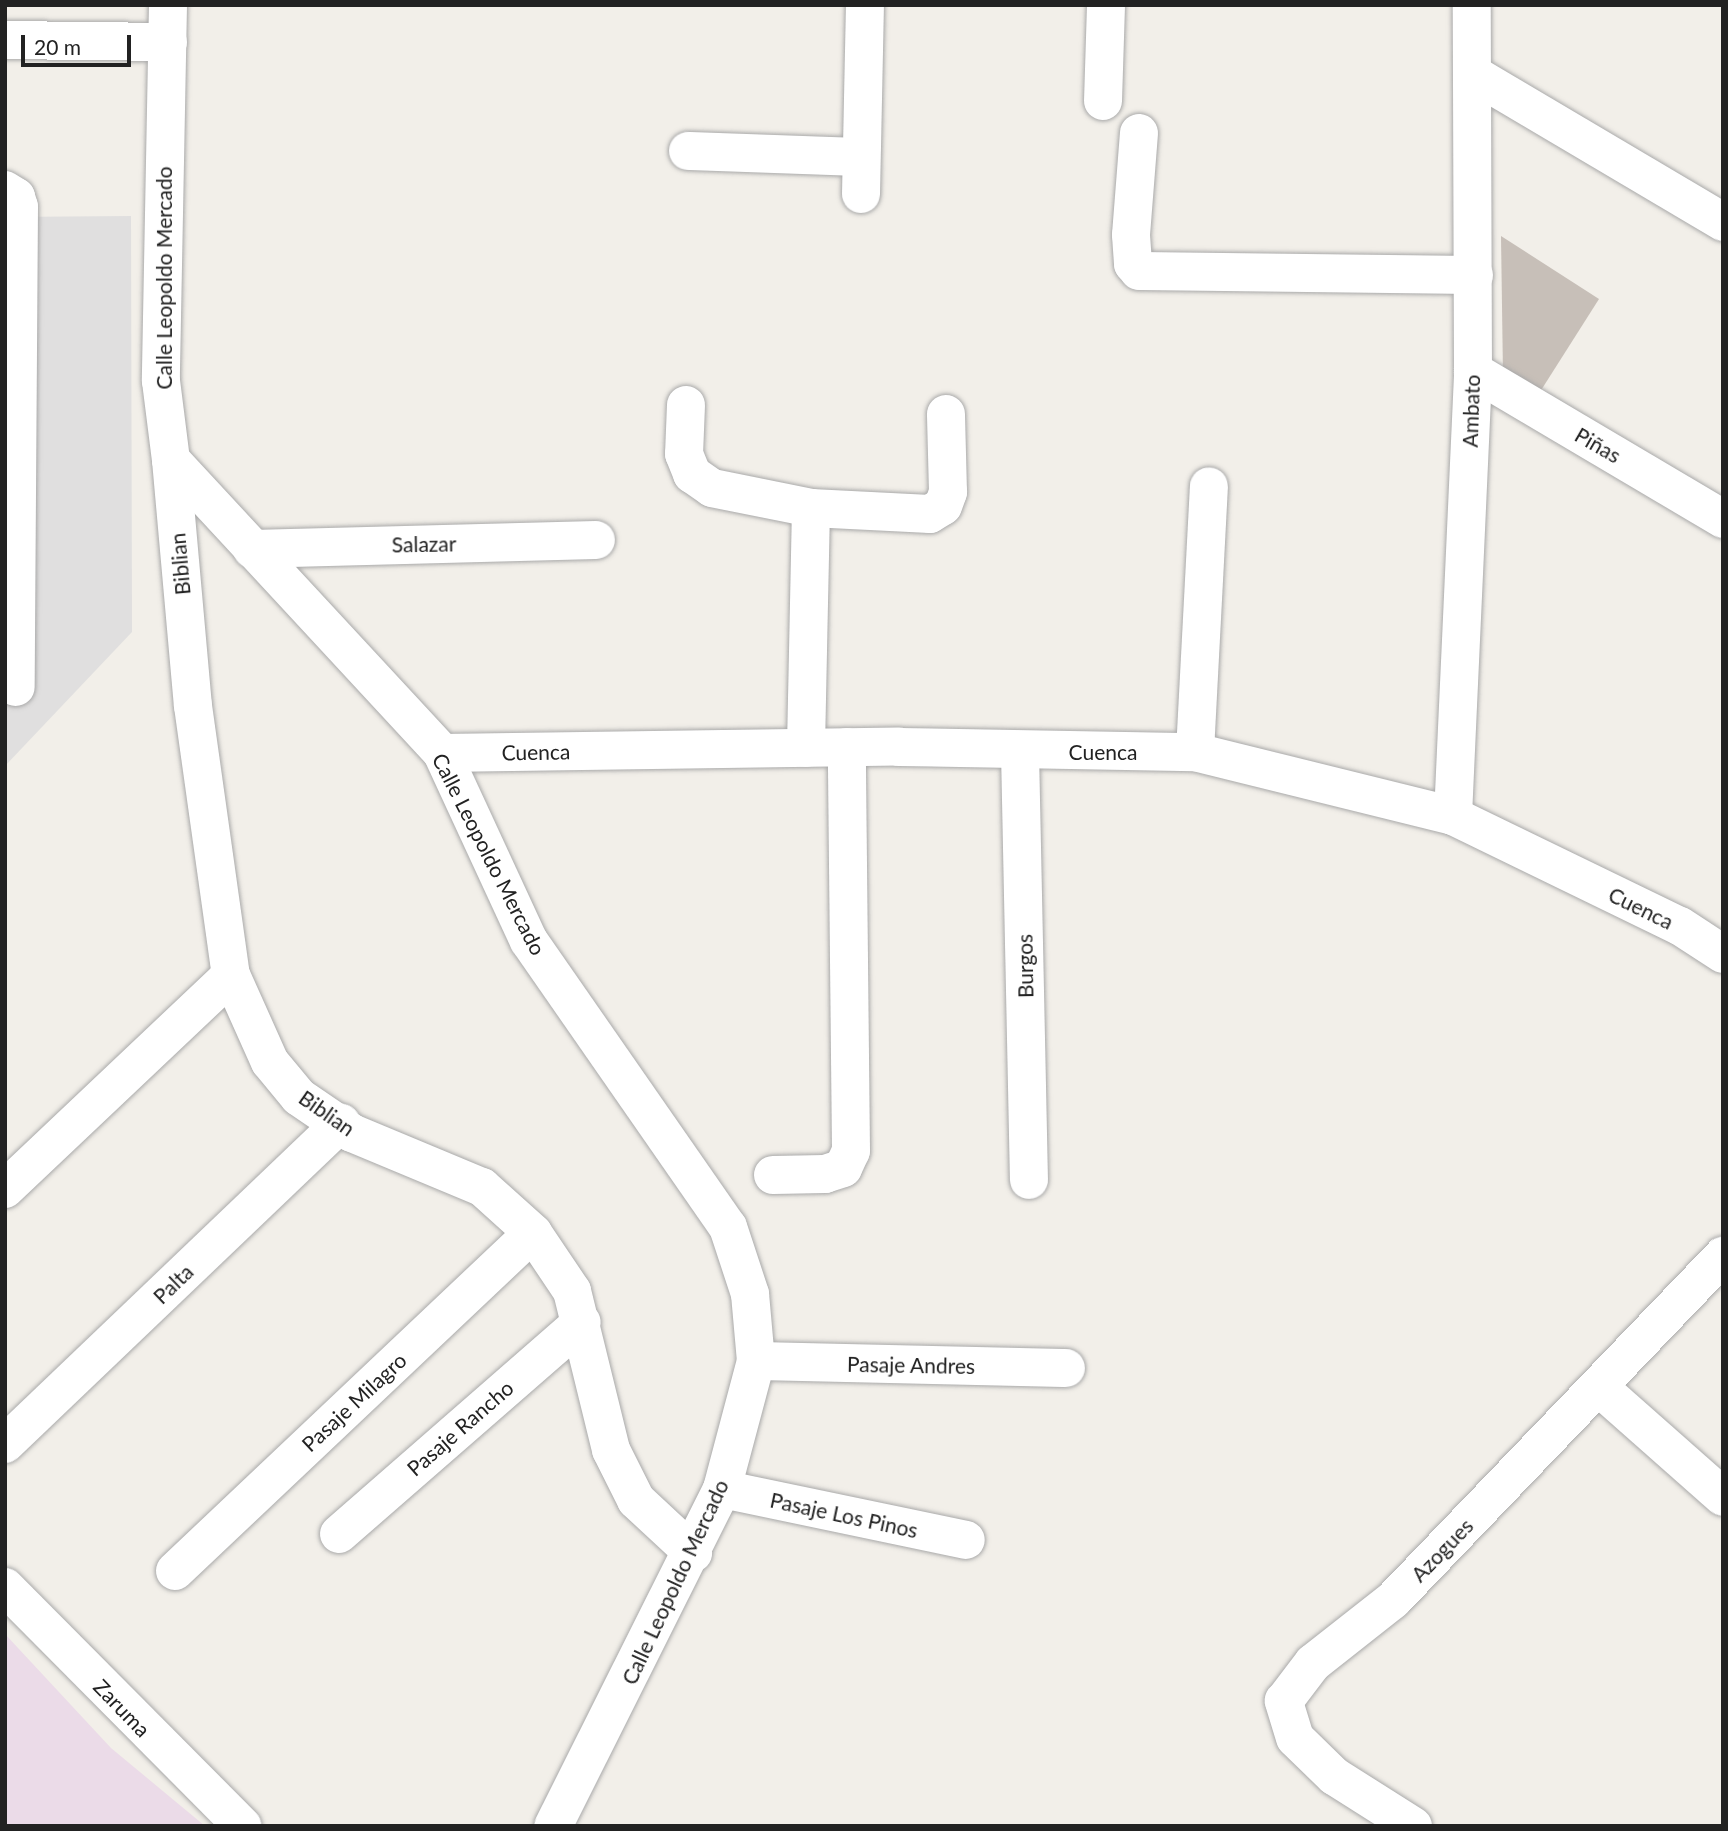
<!DOCTYPE html>
<meta charset="utf-8">
<style>
body{margin:0}
#map{position:relative;width:1728px;height:1831px;overflow:hidden;background:#f2efe9;font-family:Lato,sans-serif}
div>[style]{position:absolute}
.residential>*{inset:0;background:#e0dfdf}
.industrial>*{inset:0;background:#ebdbe8}
.building>*{inset:0;background:#c7bfb8}
.roads{filter:drop-shadow(0 0 2px #a9a9a9) drop-shadow(0 0 2px #a9a9a9)}
.minor>*{height:38px;margin:-19px;padding:0 19px;transform-origin:19px;border-radius:19px;background:#fff}
span{translate:-50% -50%;white-space:nowrap;text-align:center;line-height:1.15;-webkit-text-stroke:5px #fff;paint-order:stroke}
.street-label{font-size:21px;color:#222}
.frame{position:absolute;inset:0;border:7px solid #222;pointer-events:none}
.scale{position:absolute;left:21px;top:35px;width:110px;height:32px;box-sizing:border-box;border:4px solid #222;border-top:0;padding-left:9px;font-size:21px;line-height:24px;white-space:nowrap;color:#222;-webkit-text-stroke:5px #fff;paint-order:stroke}
</style>
<div id="map">
<div class="residential">
<div style="clip-path:polygon(131px 216px,132px 632px,5px 766px,5px 217px)"></div>
</div>
<div class="industrial">
<div style="clip-path:polygon(5px 1634px,111px 1748px,205px 1826px,5px 1826px)"></div>
</div>
<div class="building">
<div style="clip-path:polygon(1501px 236px,1599px 299px,1538px 395px,1503px 375px)"></div>
</div>
<div class="roads">
<div class="minor">
<div style="left:168px;top:5px;width:376px;rotate:91.1deg"></div>
<div style="left:161px;top:381px;width:80px;rotate:82.8deg"></div>
<div style="left:171px;top:460px;width:399px;rotate:47.2deg"></div>
<div style="left:442px;top:753px;width:207px;rotate:65.2deg"></div>
<div style="left:529px;top:941px;width:348px;rotate:55.2deg"></div>
<div style="left:728px;top:1227px;width:71px;rotate:71.8deg"></div>
<div style="left:750px;top:1294px;width:67px;rotate:84.9deg"></div>
<div style="left:756px;top:1361px;width:132px;rotate:104.9deg"></div>
<div style="left:722px;top:1489px;width:377px;rotate:116.6deg"></div>
<div style="left:5px;top:40px;width:163px;rotate:0.7deg"></div>
<div style="left:1473px;top:74px;width:291px;rotate:30.6deg"></div>
<div style="left:1103px;top:101px;width:96px;rotate:-88.2deg"></div>
<div style="left:1139px;top:133px;width:102px;rotate:94.5deg"></div>
<div style="left:1131px;top:235px;width:29px;rotate:86deg"></div>
<div style="left:1133px;top:264px;width:9px;rotate:49deg"></div>
<div style="left:1139px;top:271px;width:335px;rotate:0.7deg"></div>
<div style="left:688px;top:151px;width:173px;rotate:2deg"></div>
<div style="left:5px;top:190px;width:13px;rotate:32deg"></div>
<div style="left:16px;top:197px;width:10px;rotate:73deg"></div>
<div style="left:19px;top:207px;width:480px;rotate:90.4deg"></div>
<div style="left:861px;top:194px;width:189px;rotate:-88.8deg"></div>
<div style="left:1473px;top:371px;width:291px;rotate:30.6deg"></div>
<div style="left:686px;top:405px;width:49px;rotate:92.3deg"></div>
<div style="left:684px;top:454px;width:22px;rotate:68deg"></div>
<div style="left:692px;top:474px;width:24px;rotate:35deg"></div>
<div style="left:712px;top:488px;width:101px;rotate:11.4deg"></div>
<div style="left:811px;top:508px;width:240px;rotate:91.2deg"></div>
<div style="left:171px;top:460px;width:247px;rotate:84.9deg"></div>
<div style="left:193px;top:706px;width:272px;rotate:82deg"></div>
<div style="left:231px;top:975px;width:95px;rotate:65.9deg"></div>
<div style="left:270px;top:1062px;width:45px;rotate:50.4deg"></div>
<div style="left:299px;top:1097px;width:64px;rotate:34.2deg"></div>
<div style="left:352px;top:1133px;width:141px;rotate:22.6deg"></div>
<div style="left:482px;top:1187px;width:69px;rotate:42deg"></div>
<div style="left:533px;top:1233px;width:70px;rotate:56.1deg"></div>
<div style="left:572px;top:1291px;width:164px;rotate:76.2deg"></div>
<div style="left:611px;top:1450px;width:56px;rotate:63.4deg"></div>
<div style="left:636px;top:1500px;width:78px;rotate:42.9deg"></div>
<div style="left:811px;top:508px;width:119px;rotate:2.9deg"></div>
<div style="left:930px;top:514px;width:15px;rotate:-32deg"></div>
<div style="left:943px;top:506px;width:15px;rotate:-70deg"></div>
<div style="left:948px;top:492px;width:78px;rotate:-91.5deg"></div>
<div style="left:252px;top:549px;width:344px;rotate:-1.5deg"></div>
<div style="left:1020px;top:752px;width:428px;rotate:88.8deg"></div>
<div style="left:1195px;top:752px;width:266px;rotate:-87deg"></div>
<div style="left:442px;top:753px;width:457px;rotate:-0.8deg"></div>
<div style="left:899px;top:747px;width:296px;rotate:1deg"></div>
<div style="left:1195px;top:752px;width:266px;rotate:13.9deg"></div>
<div style="left:1453px;top:816px;width:252px;rotate:25.9deg"></div>
<div style="left:1680px;top:926px;width:51px;rotate:33.1deg"></div>
<div style="left:1453px;top:816px;width:445px;rotate:-87.4deg"></div>
<div style="left:1473px;top:371px;width:366px;rotate:-90.2deg"></div>
<div style="left:773px;top:1175px;width:52px;rotate:-1.1deg"></div>
<div style="left:825px;top:1174px;width:19px;rotate:-18deg"></div>
<div style="left:843px;top:1168px;width:19px;rotate:-65deg"></div>
<div style="left:851px;top:1151px;width:404px;rotate:-90.6deg"></div>
<div style="left:5px;top:1189px;width:311px;rotate:-43.4deg"></div>
<div style="left:756px;top:1361px;width:310px;rotate:1.3deg"></div>
<div style="left:1600px;top:1388px;width:164px;rotate:41.5deg"></div>
<div style="left:5px;top:1444px;width:465px;rotate:-43.7deg"></div>
<div style="left:722px;top:1489px;width:249px;rotate:11.8deg"></div>
<div style="left:339px;top:1534px;width:322px;rotate:-41.1deg"></div>
<div style="left:175px;top:1571px;width:492px;rotate:-43.4deg"></div>
<div style="left:5px;top:1587px;width:337px;rotate:45.2deg"></div>
<div style="left:1413px;top:1826px;width:93px;rotate:-147.7deg"></div>
<div style="left:1334px;top:1776px;width:54px;rotate:-135.7deg"></div>
<div style="left:1295px;top:1738px;width:39px;rotate:-107deg"></div>
<div style="left:1284px;top:1701px;width:48px;rotate:-52.7deg"></div>
<div style="left:1313px;top:1663px;width:102px;rotate:-38.2deg"></div>
<div style="left:1393px;top:1600px;width:477px;rotate:-46.2deg"></div>
</div>
</div>
<div class="street-label">
<span style="left:164px;top:278px;rotate:-90deg">Calle Leopoldo Mercado</span>
<span style="left:1471px;top:411px;rotate:-88deg">Ambato</span>
<span style="left:1598px;top:445px;rotate:30deg">Piñas</span>
<span style="left:424px;top:544px;rotate:-1deg">Salazar</span>
<span style="left:180px;top:564px;rotate:-95deg">Biblian</span>
<span style="left:536px;top:752px;rotate:-1deg">Cuenca</span>
<span style="left:1103px;top:752px">Cuenca</span>
<span style="left:489px;top:854px;rotate:63deg">Calle Leopoldo Mercado</span>
<span style="left:1641px;top:908px;rotate:26deg">Cuenca</span>
<span style="left:1025px;top:966px;rotate:-91deg">Burgos</span>
<span style="left:327px;top:1113px;rotate:35deg">Biblian</span>
<span style="left:173px;top:1284px;rotate:-44deg">Palta</span>
<span style="left:911px;top:1365px;rotate:1deg">Pasaje Andres</span>
<span style="left:354px;top:1402px;rotate:-43deg">Pasaje Milagro</span>
<span style="left:460px;top:1428px;rotate:-41deg">Pasaje Rancho</span>
<span style="left:844px;top:1515px;rotate:12deg">Pasaje Los Pinos</span>
<span style="left:1442px;top:1550px;rotate:-46deg">Azogues</span>
<span style="left:675px;top:1582px;rotate:-65deg">Calle Leopoldo Mercado</span>
<span style="left:122px;top:1708px;rotate:46deg">Zaruma</span>
</div>
<div class="frame"></div>
<div class="scale">20 m</div>
</div>
